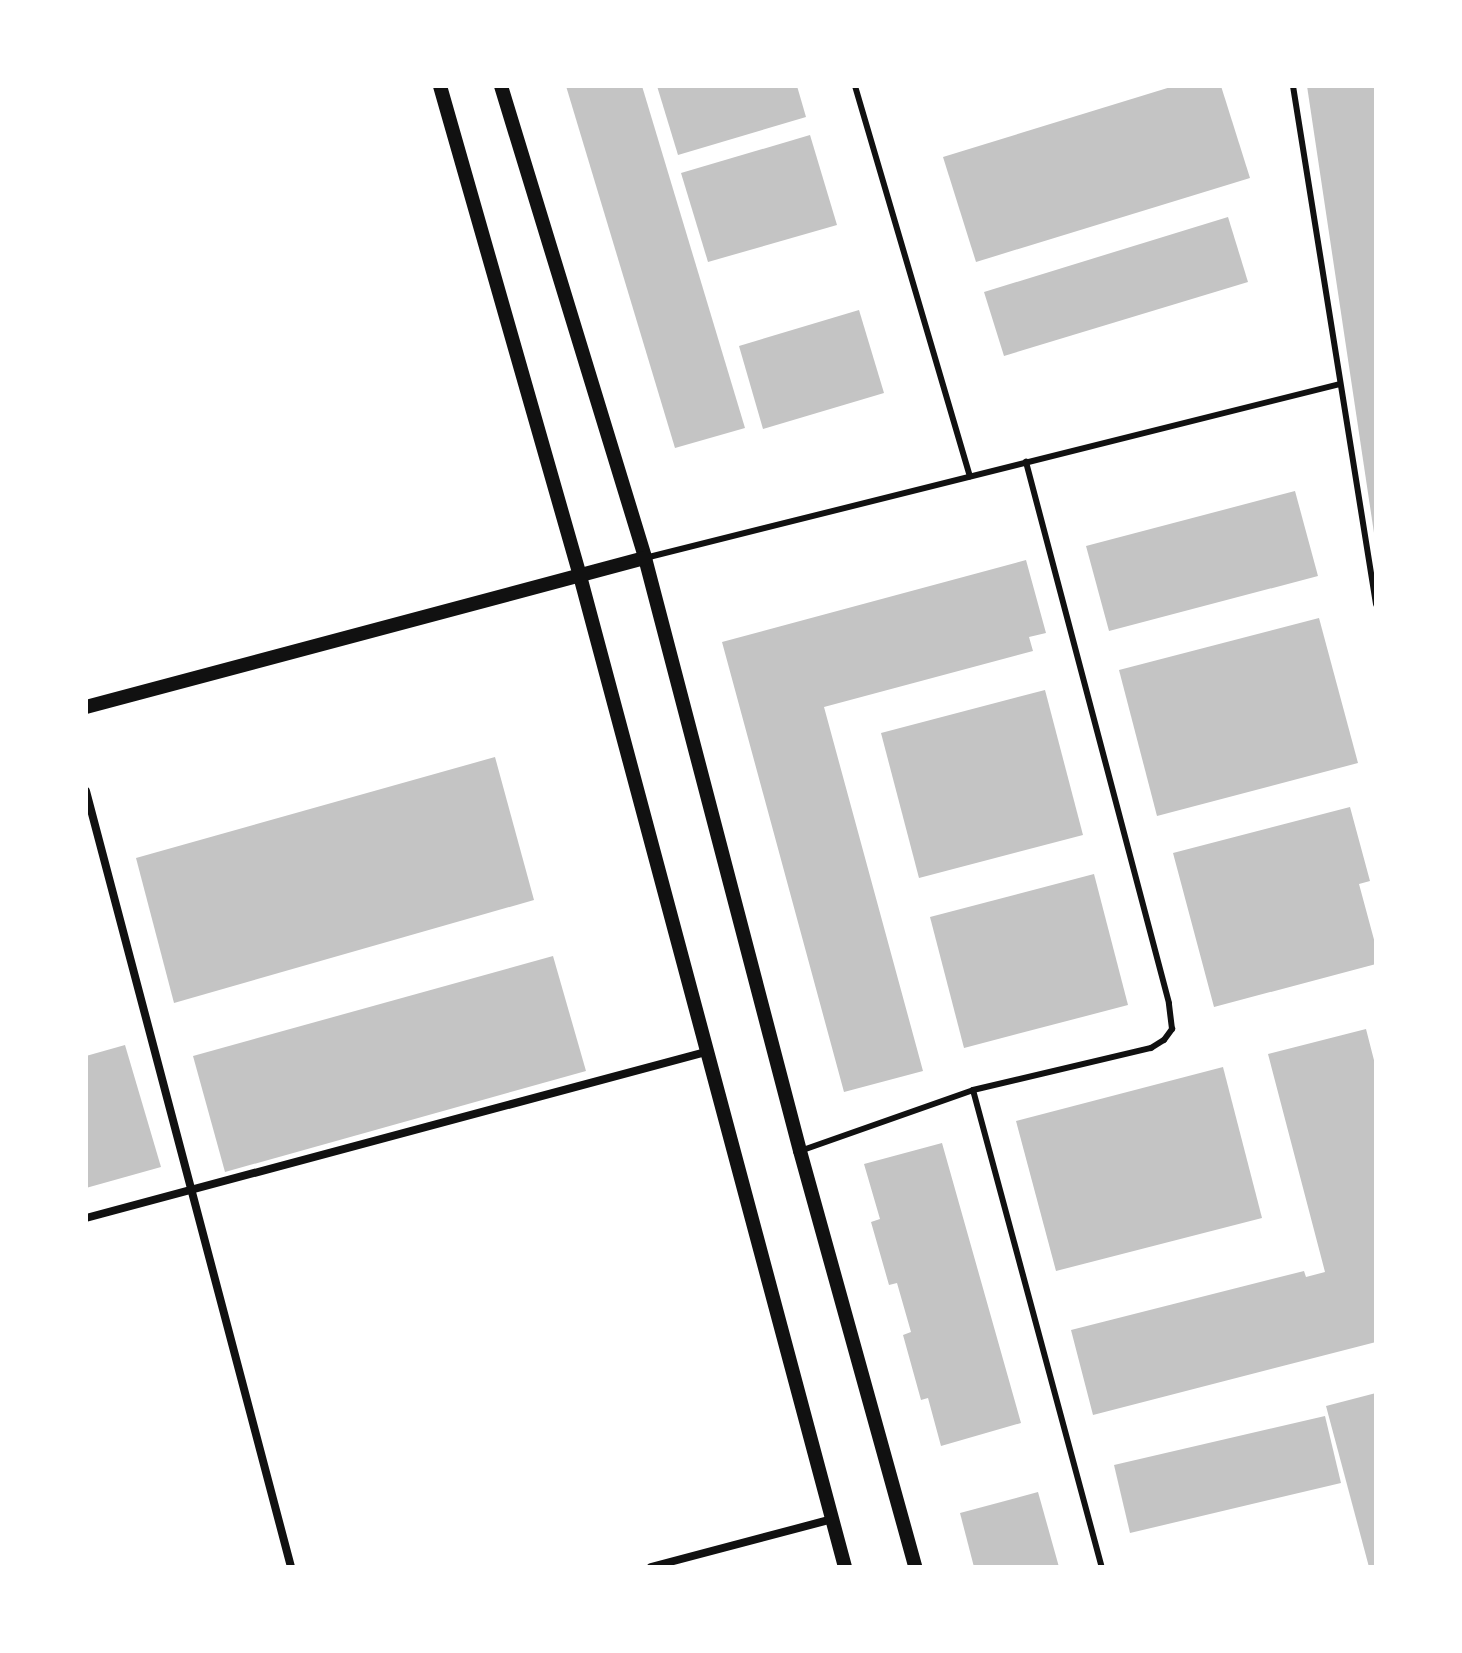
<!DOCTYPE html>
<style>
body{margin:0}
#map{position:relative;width:1462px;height:1653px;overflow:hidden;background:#fff;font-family:Montserrat,sans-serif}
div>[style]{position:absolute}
.building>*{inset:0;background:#c4c4c4}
.service>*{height:6px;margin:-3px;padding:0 3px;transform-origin:3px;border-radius:3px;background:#111}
.minor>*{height:8px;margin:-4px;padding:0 4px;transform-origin:4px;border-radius:4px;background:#111}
.tertiary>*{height:14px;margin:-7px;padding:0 7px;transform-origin:7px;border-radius:7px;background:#111}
span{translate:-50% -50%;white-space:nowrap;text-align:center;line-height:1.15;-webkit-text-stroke:6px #fff;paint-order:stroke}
.frame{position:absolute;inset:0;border:88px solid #fff;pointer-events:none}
</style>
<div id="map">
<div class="building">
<div style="clip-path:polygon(566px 86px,642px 86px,745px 428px,675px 448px)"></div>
<div style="clip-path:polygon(657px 86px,797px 86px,806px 117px,678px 155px)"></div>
<div style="clip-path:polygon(1174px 86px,1221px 86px,1250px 178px,976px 262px,943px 157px)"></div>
<div style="clip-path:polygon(1307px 86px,1376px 86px,1376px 533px,1374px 533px)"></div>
<div style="clip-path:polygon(810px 135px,837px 225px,708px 262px,681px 173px)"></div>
<div style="clip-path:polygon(1228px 217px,1248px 282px,1004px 356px,984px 292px)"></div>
<div style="clip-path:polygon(859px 310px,884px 393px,763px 429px,739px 346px)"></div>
<div style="clip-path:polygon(1295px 491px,1318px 576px,1109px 631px,1086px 546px)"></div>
<div style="clip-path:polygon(1026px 560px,1046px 633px,1029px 637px,1033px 651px,824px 707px,923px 1071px,844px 1092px,722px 642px)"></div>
<div style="clip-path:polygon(1319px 618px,1358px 763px,1157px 816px,1119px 670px)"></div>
<div style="clip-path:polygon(1045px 690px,1083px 835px,919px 878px,881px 733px)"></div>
<div style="clip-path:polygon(495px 757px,534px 900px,174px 1003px,136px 858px)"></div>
<div style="clip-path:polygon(1350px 807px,1370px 881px,1359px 884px,1376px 947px,1376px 964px,1214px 1007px,1173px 853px)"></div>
<div style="clip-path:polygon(1094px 874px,1128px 1005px,964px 1048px,930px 917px)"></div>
<div style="clip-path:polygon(553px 956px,586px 1071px,225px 1172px,193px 1056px)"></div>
<div style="clip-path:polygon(1366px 1029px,1376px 1068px,1376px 1342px,1093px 1415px,1071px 1330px,1304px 1271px,1306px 1277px,1325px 1272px,1268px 1054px)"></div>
<div style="clip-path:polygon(125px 1045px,161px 1167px,86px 1188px,86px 1056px)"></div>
<div style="clip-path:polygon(1223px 1067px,1262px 1218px,1056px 1271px,1016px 1121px)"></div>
<div style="clip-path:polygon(942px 1143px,1021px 1423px,941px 1446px,928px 1398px,921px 1400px,903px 1335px,911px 1332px,897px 1283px,889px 1285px,871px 1222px,880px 1219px,864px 1164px)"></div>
<div style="clip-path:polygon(1376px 1393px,1376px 1567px,1369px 1567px,1326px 1406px)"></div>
<div style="clip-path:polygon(1325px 1416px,1341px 1483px,1130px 1533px,1114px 1465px)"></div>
<div style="clip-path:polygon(1038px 1492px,1059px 1567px,974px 1567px,960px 1513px)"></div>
</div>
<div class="service">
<div style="left:855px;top:86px;width:407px;rotate:73.6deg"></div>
<div style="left:1293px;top:86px;width:525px;rotate:80.9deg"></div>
<div style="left:645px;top:558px;width:716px;rotate:-14.06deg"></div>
<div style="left:973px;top:1090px;width:494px;rotate:74.9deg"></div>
<div style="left:800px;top:1151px;width:183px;rotate:-19.4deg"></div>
<div style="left:973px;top:1090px;width:183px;rotate:-13.3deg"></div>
<div style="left:1151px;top:1048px;width:15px;rotate:-32deg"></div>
<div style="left:1164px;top:1040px;width:14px;rotate:-54deg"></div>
<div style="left:1172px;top:1029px;width:26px;rotate:-97deg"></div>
<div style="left:1169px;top:1003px;width:560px;rotate:-104.81deg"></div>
</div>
<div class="minor">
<div style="left:86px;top:791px;width:803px;rotate:75.2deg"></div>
<div style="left:86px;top:1218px;width:642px;rotate:-14.99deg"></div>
<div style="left:651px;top:1567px;width:188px;rotate:-14.8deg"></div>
</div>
<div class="tertiary">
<div style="left:440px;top:86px;width:510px;rotate:74.05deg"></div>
<div style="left:580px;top:576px;width:1026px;rotate:75.03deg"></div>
<div style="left:501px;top:86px;width:493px;rotate:73deg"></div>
<div style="left:645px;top:558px;width:613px;rotate:75.35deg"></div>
<div style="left:800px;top:1151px;width:432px;rotate:74.5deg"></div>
<div style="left:86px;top:707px;width:579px;rotate:-14.93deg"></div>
</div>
<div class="frame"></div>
</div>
